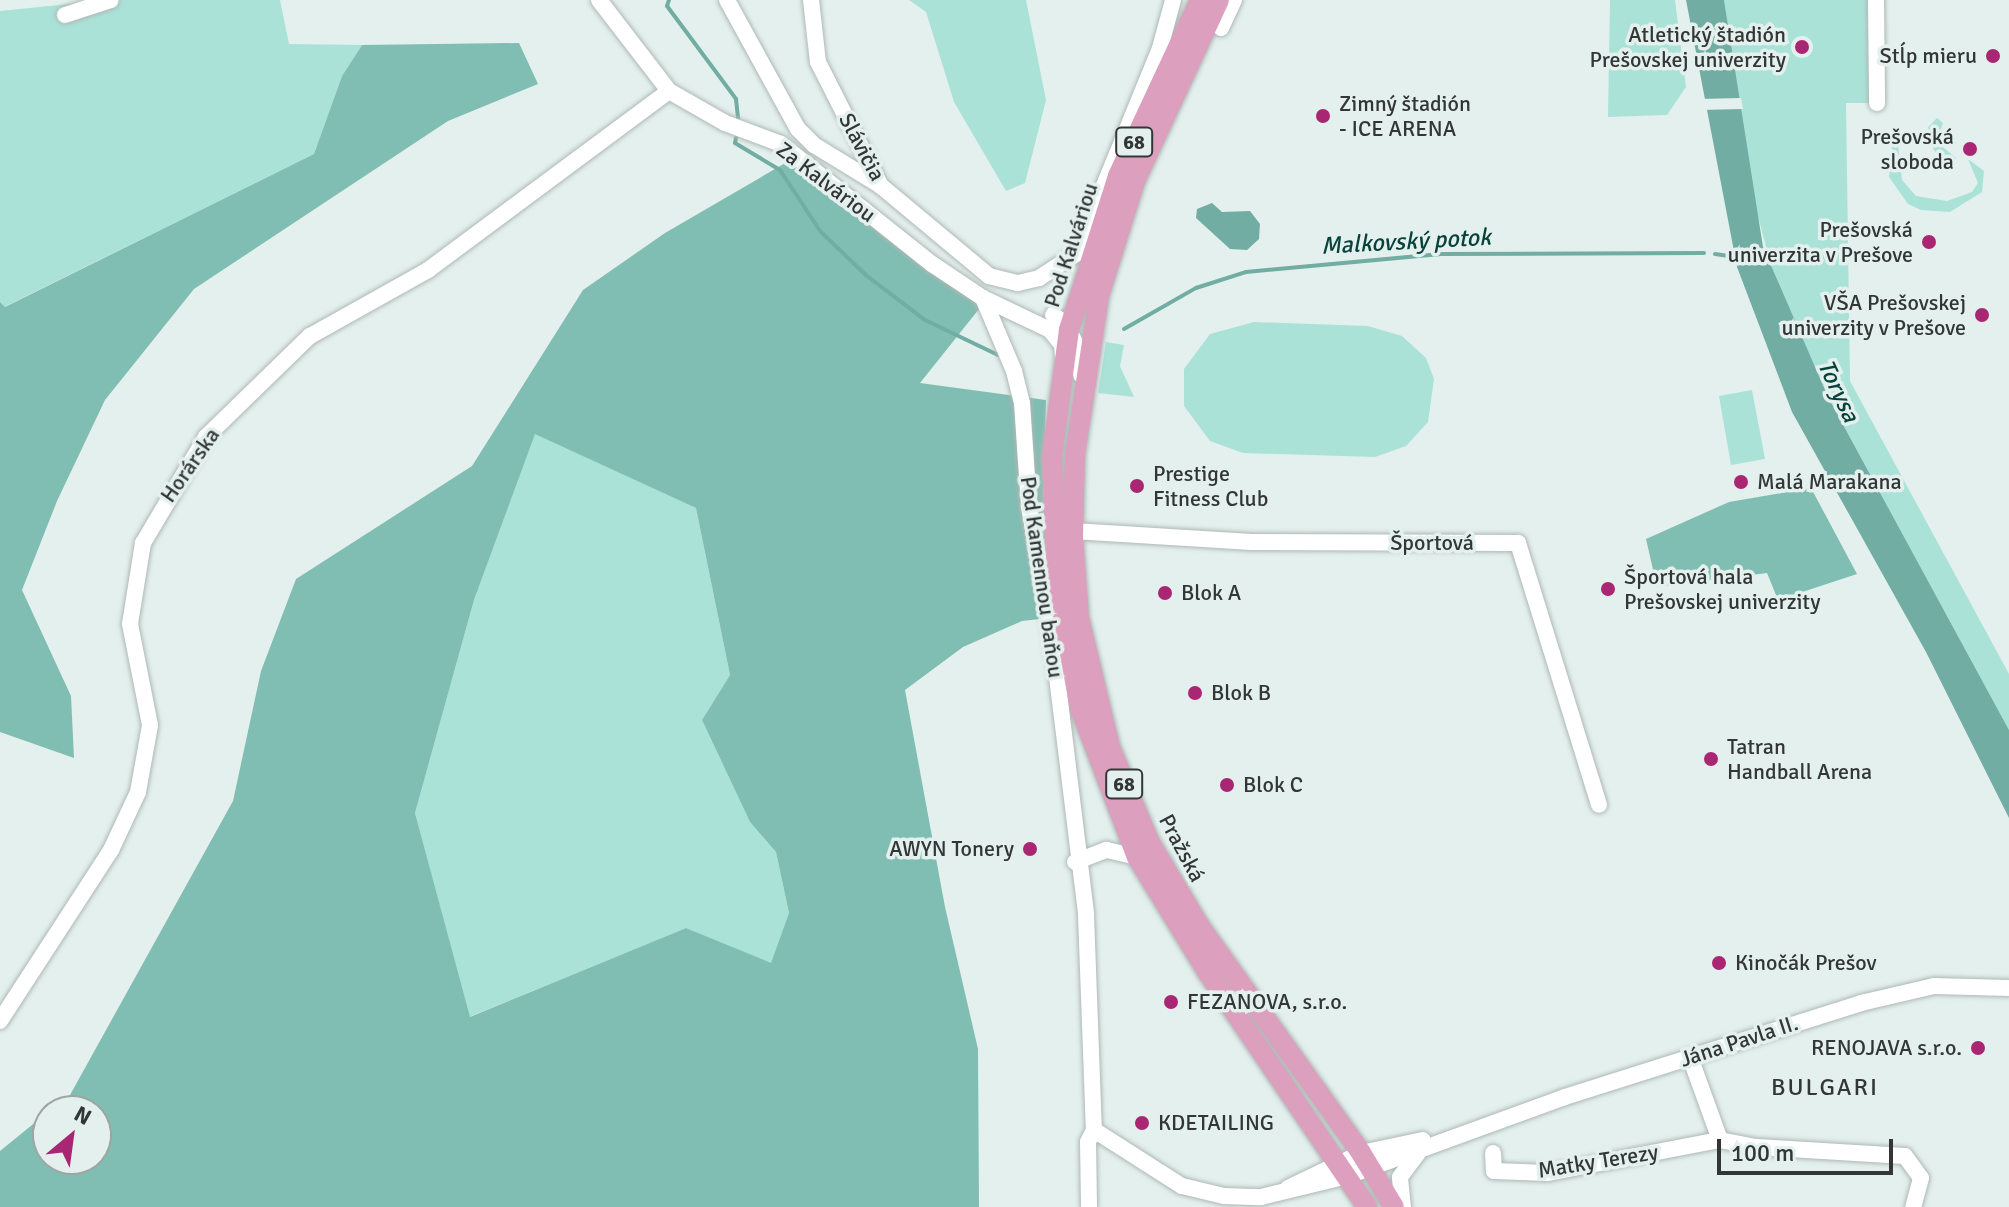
<!DOCTYPE html>
<meta charset="utf-8">
<style>
body{margin:0}
#map{position:relative;width:2009px;height:1207px;overflow:hidden;background:#e4f0ed;font-family:Signika,sans-serif}
div>[style]{position:absolute}
.green>*{inset:0;background:#aae2d7}
.forest>*{inset:0;background:#80bdb2}
.water>*{inset:0;background:#71ada2}
.pier>*{inset:0;background:#e4f0ed}
.stream>*{height:4px;margin:-2px;padding:0 2px;transform-origin:2px;border-radius:2px;background:#71ada2}
.roads{filter:drop-shadow(0 0 2px #aeb8b6) drop-shadow(0 0 2px #aeb8b6)}
.minor>*{height:16px;margin:-8px;padding:0 8px;transform-origin:8px;border-radius:8px;background:#fff}
.major>*{height:20px;margin:-10px;padding:0 10px;transform-origin:10px;border-radius:10px;background:#dca0be}
.dots>*{width:22px;height:22px;translate:-50% -50%;box-sizing:border-box;border:4px solid #e4f0ed;border-radius:50%}
span{translate:-50% -50%;white-space:nowrap;text-align:center;line-height:1.15;-webkit-text-stroke:7px #e4f0ed;paint-order:stroke}
.shield-label span{padding:2px 6px;background:#e4f0ed;border:2px solid;border-radius:6px;-webkit-text-stroke-width:0}
.shield-label{font-size:20px;color:#323736;font-weight:700}
.poi-label{font-size:22px;color:#323736}
.right{translate:-100% -50%;text-align:right}
.left{translate:0 -50%;text-align:left}
.street-label{font-size:22px;color:#323736}
.water-label{font-size:24px;color:#09423b;font-style:italic}
.neighbourhood-label{font-size:24px;color:#323736;letter-spacing:2px}
.north{position:absolute;left:32px;top:1095px;width:80px;height:80px;box-sizing:border-box;background:#e4f0ed;border:2px solid #9da6a4;border-radius:50%;rotate:29deg;font-size:22px;font-weight:700;line-height:32px;text-align:center;color:#323736}
.north::after{content:'';display:block;margin:auto;width:28px;height:36px;background:#a92672;clip-path:polygon(50% 0,100% 100%,50% 72%,0 100%)}
.scale{position:absolute;left:1717px;top:1139px;width:176px;height:36px;box-sizing:border-box;border:4px solid #323736;border-top:0;padding-left:10px;font-size:24px;line-height:28px;white-space:nowrap;color:#323736;-webkit-text-stroke:6px #e4f0ed;paint-order:stroke}
</style>
<div id="map">
<div class="green">
<div style="clip-path:polygon(108px 0,280px 0,289px 44px,362px 45px,342px 76px,314px 154px,4px 307px,0 302px,0 11px)"></div>
<div style="clip-path:polygon(909px 0,1026px 0,1046px 100px,1025px 183px,1006px 191px,954px 102px,926px 12px)"></div>
<div style="clip-path:polygon(1610px 0,1675px 0,1686px 87px,1667px 115px,1608px 117px)"></div>
<div style="clip-path:polygon(1724px 0,1873px 0,1873px 103px,1846px 103px,1850px 381px,2009px 674px,2009px 730px,1828px 397px,1776px 284px,1752px 194px)"></div>
<div style="clip-path:polygon(1937px 118px,1943px 123px,1937px 142px,1956px 158px,1952px 166px,1942px 164px,1933px 148px,1928px 127px)"></div>
<div style="clip-path:polygon(1893px 136px,1897px 136px,1902px 180px,1916px 196px,1947px 201px,1972px 192px,1978px 183px,1968px 159px,1984px 171px,1982px 192px,1950px 212px,1921px 210px,1908px 204px,1889px 177px)"></div>
<div style="clip-path:polygon(1254px 322px,1368px 326px,1402px 336px,1426px 358px,1434px 379px,1428px 422px,1406px 446px,1375px 457px,1243px 453px,1210px 441px,1184px 406px,1184px 369px,1210px 334px)"></div>
<div style="clip-path:polygon(1106px 342px,1124px 345px,1120px 366px,1134px 397px,1098px 393px)"></div>
<div style="clip-path:polygon(1752px 390px,1765px 459px,1731px 465px,1719px 396px)"></div>
<div style="clip-path:polygon(535px 433px,696px 508px,730px 675px,702px 720px,750px 822px,776px 852px,789px 913px,771px 964px,686px 928px,469px 1017px,415px 813px,474px 600px)"></div>
</div>
<div class="forest">
<div style="clip-path:polygon(519px 43px,538px 84px,448px 121px,194px 289px,105px 400px,57px 501px,22px 590px,71px 696px,74px 758px,0 732px,0 302px,5px 307px,314px 154px,342px 76px,362px 45px)"></div>
<div style="clip-path:polygon(evenodd,787px 162px,987px 299px,920px 383px,1046px 400px,1043px 495px,1058px 617px,1022px 621px,963px 647px,905px 690px,945px 907px,978px 1049px,979px 1207px,0 1207px,0 1151px,48px 1112px,48px 1159px,96px 1159px,96px 1111px,50px 1111px,70px 1095px,233px 801px,261px 671px,296px 579px,472px 466px,583px 290px,665px 233px,787px 162px,535px 434px,696px 508px,730px 675px,702px 720px,750px 822px,776px 852px,789px 913px,771px 963px,686px 928px,470px 1017px,415px 813px,474px 600px,535px 434px)"></div>
<div style="clip-path:polygon(1811px 488px,1857px 574px,1778px 600px,1767px 573px,1657px 587px,1646px 539px,1729px 502px)"></div>
</div>
<div class="water">
<div style="clip-path:polygon(1686px 0,1724px 0,1763px 247px,1828px 397px,2009px 730px,2009px 818px,1926px 652px,1792px 412px,1737px 267px)"></div>
<div style="clip-path:polygon(1212px 203px,1222px 212px,1250px 211px,1260px 224px,1259px 239px,1247px 250px,1230px 249px,1196px 218px,1197px 209px)"></div>
</div>
<div class="pier">
<div style="clip-path:polygon(1741px 98px,1743px 109px,1700px 110px,1698px 99px)"></div>
</div>
<div class="stream">
<div style="left:669px;top:0;width:6px;rotate:108deg"></div>
<div style="left:667px;top:6px;width:116px;rotate:53.4deg"></div>
<div style="left:736px;top:99px;width:19px;rotate:84deg"></div>
<div style="left:736px;top:138px;width:5px;rotate:101deg"></div>
<div style="left:735px;top:143px;width:52px;rotate:31deg"></div>
<div style="left:780px;top:170px;width:73px;rotate:56.7deg"></div>
<div style="left:820px;top:231px;width:65px;rotate:43.8deg"></div>
<div style="left:867px;top:276px;width:73px;rotate:37.2deg"></div>
<div style="left:925px;top:320px;width:81px;rotate:25.6deg"></div>
<div style="left:1715px;top:254px;width:21px;rotate:8deg"></div>
<div style="left:1124px;top:329px;width:83px;rotate:-29.7deg"></div>
<div style="left:1196px;top:288px;width:52px;rotate:-17.7deg"></div>
<div style="left:1246px;top:272px;width:196px;rotate:-5.3deg"></div>
<div style="left:1441px;top:254px;width:263px;rotate:-0.2deg"></div>
</div>
<div class="roads">
<div class="minor">
<div style="left:599px;top:0;width:115px;rotate:52.4deg"></div>
<div style="left:669px;top:91px;width:64px;rotate:29.7deg"></div>
<div style="left:725px;top:123px;width:60px;rotate:20.6deg"></div>
<div style="left:781px;top:144px;width:193px;rotate:38.5deg"></div>
<div style="left:932px;top:264px;width:61px;rotate:33.7deg"></div>
<div style="left:983px;top:298px;width:74px;rotate:25.5deg"></div>
<div style="left:1050px;top:330px;width:19px;rotate:51deg"></div>
<div style="left:1062px;top:345px;width:11px;rotate:85deg"></div>
<div style="left:727px;top:0;width:147px;rotate:61.2deg"></div>
<div style="left:798px;top:129px;width:23px;rotate:45deg"></div>
<div style="left:814px;top:145px;width:79px;rotate:31.5deg"></div>
<div style="left:881px;top:186px;width:141px;rotate:39.8deg"></div>
<div style="left:989px;top:276px;width:30px;rotate:14deg"></div>
<div style="left:1018px;top:283px;width:22px;rotate:-13deg"></div>
<div style="left:1039px;top:278px;width:44px;rotate:-33deg"></div>
<div style="left:1076px;top:254px;width:222px;rotate:-67.8deg"></div>
<div style="left:1160px;top:48px;width:50px;rotate:-74.8deg"></div>
<div style="left:811px;top:0;width:62px;rotate:83.6deg"></div>
<div style="left:818px;top:62px;width:139px;rotate:63.1deg"></div>
<div style="left:1876px;top:0;width:103px;rotate:89.4deg"></div>
<div style="left:65px;top:15px;width:48px;rotate:-18.1deg"></div>
<div style="left:1221px;top:28px;width:31px;rotate:-65deg"></div>
<div style="left:983px;top:298px;width:79px;rotate:67deg"></div>
<div style="left:1014px;top:371px;width:33px;rotate:76deg"></div>
<div style="left:1022px;top:403px;width:104px;rotate:86.1deg"></div>
<div style="left:1029px;top:507px;width:123px;rotate:79.7deg"></div>
<div style="left:1051px;top:628px;width:289px;rotate:83deg"></div>
<div style="left:1086px;top:915px;width:215px;rotate:87.9deg"></div>
<div style="left:1094px;top:1130px;width:13px;rotate:117deg"></div>
<div style="left:1088px;top:1142px;width:65px;rotate:89.1deg"></div>
<div style="left:1053px;top:315px;width:16px;rotate:35deg"></div>
<div style="left:1066px;top:324px;width:32px;rotate:64deg"></div>
<div style="left:1080px;top:353px;width:22px;rotate:87deg"></div>
<div style="left:1073px;top:531px;width:179px;rotate:3.5deg"></div>
<div style="left:1252px;top:542px;width:266px;rotate:0.2deg"></div>
<div style="left:1518px;top:543px;width:274px;rotate:72.8deg"></div>
<div style="left:1075px;top:862px;width:34px;rotate:-21deg"></div>
<div style="left:1107px;top:850px;width:31px;rotate:13deg"></div>
<div style="left:0;top:1021px;width:204px;rotate:-57deg"></div>
<div style="left:111px;top:850px;width:64px;rotate:-65deg"></div>
<div style="left:138px;top:792px;width:68px;rotate:-79.8deg"></div>
<div style="left:150px;top:725px;width:103px;rotate:-101.2deg"></div>
<div style="left:130px;top:624px;width:82px;rotate:-80.9deg"></div>
<div style="left:143px;top:543px;width:123px;rotate:-59.3deg"></div>
<div style="left:206px;top:437px;width:145px;rotate:-44.2deg"></div>
<div style="left:310px;top:336px;width:135px;rotate:-29.2deg"></div>
<div style="left:428px;top:270px;width:300px;rotate:-36.6deg"></div>
<div style="left:1690px;top:1057px;width:88px;rotate:70.1deg"></div>
<div style="left:1720px;top:1140px;width:38px;rotate:11deg"></div>
<div style="left:1757px;top:1147px;width:148px;rotate:3.5deg"></div>
<div style="left:1905px;top:1156px;width:27px;rotate:54deg"></div>
<div style="left:1921px;top:1178px;width:30px;rotate:105deg"></div>
<div style="left:1094px;top:1130px;width:104px;rotate:32.5deg"></div>
<div style="left:1182px;top:1186px;width:43px;rotate:13.4deg"></div>
<div style="left:1224px;top:1196px;width:37px;rotate:2deg"></div>
<div style="left:1261px;top:1197px;width:89px;rotate:-13.6deg"></div>
<div style="left:1348px;top:1176px;width:231px;rotate:-20deg"></div>
<div style="left:1565px;top:1097px;width:311px;rotate:-17.6deg"></div>
<div style="left:1861px;top:1003px;width:75px;rotate:-13.1deg"></div>
<div style="left:1934px;top:986px;width:75px;rotate:1.5deg"></div>
<div style="left:1493px;top:1153px;width:18px;rotate:87deg"></div>
<div style="left:1494px;top:1171px;width:54px;rotate:2.1deg"></div>
<div style="left:1548px;top:1173px;width:175px;rotate:-10.9deg"></div>
<div style="left:1288px;top:1188px;width:81px;rotate:-25.6deg"></div>
<div style="left:1361px;top:1153px;width:63px;rotate:-11.8deg"></div>
<div style="left:1403px;top:1207px;width:30px;rotate:-96deg"></div>
<div style="left:1400px;top:1177px;width:31px;rotate:-53deg"></div>
</div>
<div class="major">
<div style="left:1200px;top:0;width:194px;rotate:115deg"></div>
<div style="left:1118px;top:176px;width:162px;rotate:107.7deg"></div>
<div style="left:1069px;top:330px;width:127px;rotate:97.7deg"></div>
<div style="left:1052px;top:456px;width:129px;rotate:87.8deg"></div>
<div style="left:1057px;top:585px;width:125px;rotate:79.4deg"></div>
<div style="left:1080px;top:708px;width:160px;rotate:69.1deg"></div>
<div style="left:1137px;top:857px;width:136px;rotate:58.5deg"></div>
<div style="left:1208px;top:973px;width:283px;rotate:55.8deg"></div>
<div style="left:1219px;top:0;width:200px;rotate:114.9deg"></div>
<div style="left:1135px;top:181px;width:121px;rotate:107.4deg"></div>
<div style="left:1099px;top:296px;width:161px;rotate:98.6deg"></div>
<div style="left:1075px;top:455px;width:83px;rotate:91.4deg"></div>
<div style="left:1073px;top:538px;width:80px;rotate:85.7deg"></div>
<div style="left:1079px;top:618px;width:133px;rotate:76.5deg"></div>
<div style="left:1110px;top:747px;width:102px;rotate:67.5deg"></div>
<div style="left:1149px;top:841px;width:100px;rotate:59.3deg"></div>
<div style="left:1200px;top:927px;width:277px;rotate:54.5deg"></div>
<div style="left:1361px;top:1153px;width:63px;rotate:58.6deg"></div>
</div>
</div>
<div class="dots">
<div style="left:1802px;top:47px;background:#a92672"></div>
<div style="left:1993px;top:56px;background:#a92672"></div>
<div style="left:1323px;top:116px;background:#a92672"></div>
<div style="left:1970px;top:149px;background:#a92672"></div>
<div style="left:1929px;top:242px;background:#a92672"></div>
<div style="left:1982px;top:315px;background:#a92672"></div>
<div style="left:1741px;top:482px;background:#a92672"></div>
<div style="left:1137px;top:486px;background:#a92672"></div>
<div style="left:1608px;top:589px;background:#a92672"></div>
<div style="left:1165px;top:593px;background:#a92672"></div>
<div style="left:1195px;top:693px;background:#a92672"></div>
<div style="left:1711px;top:759px;background:#a92672"></div>
<div style="left:1227px;top:785px;background:#a92672"></div>
<div style="left:1030px;top:849px;background:#a92672"></div>
<div style="left:1719px;top:963px;background:#a92672"></div>
<div style="left:1171px;top:1002px;background:#a92672"></div>
<div style="left:1978px;top:1048px;background:#a92672"></div>
<div style="left:1142px;top:1123px;background:#a92672"></div>
</div>
<div class="shield-label">
<span style="left:1134px;top:142px">68</span>
<span style="left:1124px;top:784px">68</span>
</div>
<div class="poi-label">
<span class="right" style="left:1786px;top:47px">Atletický štadión<br>Prešovskej univerzity</span>
<span class="right" style="left:1977px;top:56px">Stĺp mieru</span>
<span class="left" style="left:1339px;top:116px">Zimný štadión<br>- ICE ARENA</span>
<span class="right" style="left:1954px;top:149px">Prešovská<br>sloboda</span>
<span class="right" style="left:1913px;top:242px">Prešovská<br>univerzita v Prešove</span>
<span class="right" style="left:1966px;top:315px">VŠA Prešovskej<br>univerzity v Prešove</span>
<span class="left" style="left:1153px;top:486px">Prestige<br>Fitness Club</span>
<span class="left" style="left:1757px;top:482px">Malá Marakana</span>
<span class="left" style="left:1624px;top:589px">Športová hala<br>Prešovskej univerzity</span>
<span class="left" style="left:1181px;top:593px">Blok A</span>
<span class="left" style="left:1211px;top:693px">Blok B</span>
<span class="left" style="left:1727px;top:759px">Tatran<br>Handball Arena</span>
<span class="left" style="left:1243px;top:785px">Blok C</span>
<span class="right" style="left:1014px;top:849px">AWYN Tonery</span>
<span class="left" style="left:1735px;top:963px">Kinočák Prešov</span>
<span class="left" style="left:1187px;top:1002px">FEZANOVA, s.r.o.</span>
<span class="right" style="left:1962px;top:1048px">RENOJAVA s.r.o.</span>
<span class="left" style="left:1158px;top:1123px">KDETAILING</span>
</div>
<div class="street-label">
<span style="left:862px;top:147px;rotate:62deg">Slávičia</span>
<span style="left:826px;top:182px;rotate:37deg">Za Kalváriou</span>
<span style="left:1071px;top:245px;rotate:-72deg">Pod Kalváriou</span>
<span style="left:190px;top:465px;rotate:-55deg">Horárska</span>
<span style="left:1432px;top:543px">Športová</span>
<span style="left:1042px;top:577px;rotate:82deg">Pod Kamennou baňou</span>
<span style="left:1182px;top:848px;rotate:62deg">Pražská</span>
<span style="left:1739px;top:1041px;rotate:-18deg">Jána Pavla II.</span>
<span style="left:1598px;top:1161px;rotate:-9deg">Matky Terezy</span>
</div>
<div class="water-label">
<span style="left:1406px;top:242px;rotate:-3deg">Malkovský potok</span>
<span style="left:1838px;top:391px;rotate:65deg">Torysa</span>
</div>
<div class="neighbourhood-label">
<span style="left:1825px;top:1088px">BULGARI</span>
</div>
<div class="north">N</div>
<div class="scale">100 m</div>
</div>
